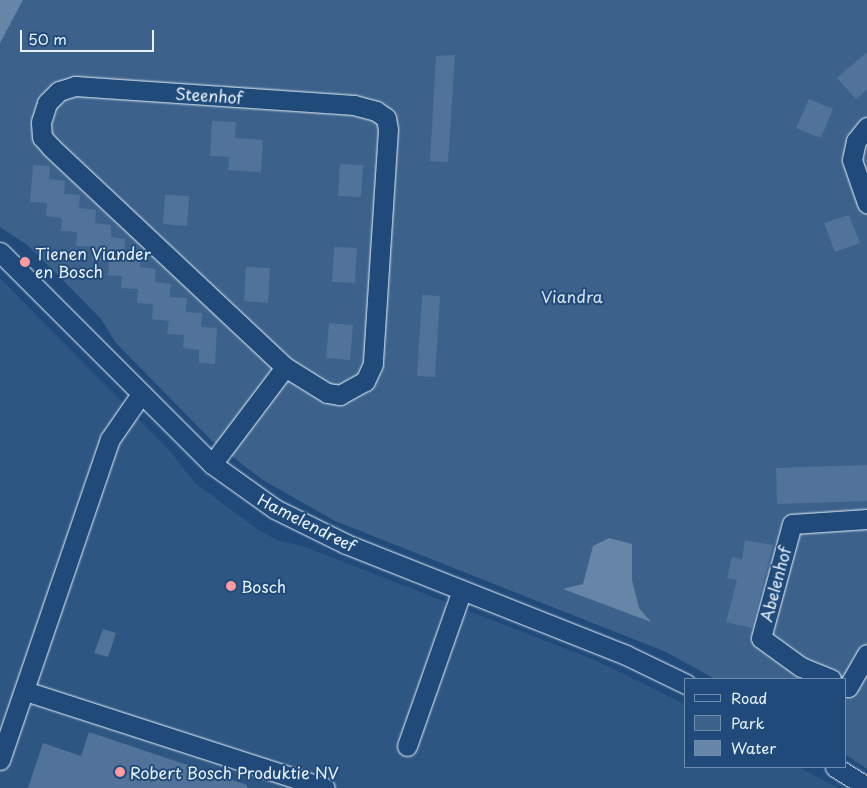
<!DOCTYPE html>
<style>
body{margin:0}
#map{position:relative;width:867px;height:788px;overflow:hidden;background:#1f4a7a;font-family:"Playpen Sans",sans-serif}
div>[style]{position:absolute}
.built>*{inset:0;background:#2e5683}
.green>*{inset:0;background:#3c628c}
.water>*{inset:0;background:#6685a7}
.building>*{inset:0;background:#517399}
.roads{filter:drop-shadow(0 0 1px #e8f1f8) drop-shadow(0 0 1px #e8f1f8)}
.minor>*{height:19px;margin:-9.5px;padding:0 9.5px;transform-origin:9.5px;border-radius:9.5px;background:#1f4a7a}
.dots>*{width:14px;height:14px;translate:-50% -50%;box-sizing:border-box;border:2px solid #1f4a7a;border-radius:50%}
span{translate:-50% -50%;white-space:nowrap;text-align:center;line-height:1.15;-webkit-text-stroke:4px #1f4a7a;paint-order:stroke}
.street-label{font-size:16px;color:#e8f1f8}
.poi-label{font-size:16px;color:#e8f1f8}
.left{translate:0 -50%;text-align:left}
.park-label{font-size:16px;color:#d7e3ed}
.legend{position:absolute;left:684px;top:678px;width:162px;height:90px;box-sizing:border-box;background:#1f4a7a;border:1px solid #6f8dac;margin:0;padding:6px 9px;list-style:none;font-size:15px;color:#e8f1f8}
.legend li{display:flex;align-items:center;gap:10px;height:25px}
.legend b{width:25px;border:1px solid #6f8dac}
.scale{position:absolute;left:20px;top:30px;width:134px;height:22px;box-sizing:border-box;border:2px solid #e8f1f8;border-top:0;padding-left:6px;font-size:15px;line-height:18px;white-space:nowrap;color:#e8f1f8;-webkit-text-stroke:4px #1f4a7a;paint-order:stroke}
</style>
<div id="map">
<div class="built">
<div style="clip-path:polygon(0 278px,170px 451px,195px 483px,260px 531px,279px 541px,303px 546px,597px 661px,686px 705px,686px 767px,798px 767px,839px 788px,0 788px)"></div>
</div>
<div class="green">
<div style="clip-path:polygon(0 0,867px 0,867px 769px,846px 755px,846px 679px,715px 679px,666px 652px,335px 521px,263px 480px,212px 441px,116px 343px,101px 319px,44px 261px,26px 244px,0 227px)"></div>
</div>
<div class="water">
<div style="clip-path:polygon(0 0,23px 0,0 43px)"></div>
<div style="clip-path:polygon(609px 538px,632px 544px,632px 580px,639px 608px,651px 622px,563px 589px,583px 584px,593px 546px)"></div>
</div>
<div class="building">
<div style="clip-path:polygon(867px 52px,867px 89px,856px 99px,837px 78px)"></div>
<div style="clip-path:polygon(455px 55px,448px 162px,430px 161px,436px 56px)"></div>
<div style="clip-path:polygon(809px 99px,833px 109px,821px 138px,796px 128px)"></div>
<div style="clip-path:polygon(212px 121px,236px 122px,235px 138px,263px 140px,261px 172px,228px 170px,229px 157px,210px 156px)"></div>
<div style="clip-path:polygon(340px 164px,363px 165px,361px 197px,338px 196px)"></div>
<div style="clip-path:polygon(33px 165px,50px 166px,49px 179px,65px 181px,64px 194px,80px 195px,79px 208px,96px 210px,95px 223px,111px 225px,111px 237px,125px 239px,124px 252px,141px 254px,140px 267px,156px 269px,155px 282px,171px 284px,170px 297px,187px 298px,186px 312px,202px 313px,201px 327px,217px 328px,215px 364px,199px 363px,199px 350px,183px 348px,184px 335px,167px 334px,169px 321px,152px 319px,153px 304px,137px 303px,138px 289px,121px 288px,122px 276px,108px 275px,109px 261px,92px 260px,93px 247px,76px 246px,77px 232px,61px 231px,62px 218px,46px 216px,47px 203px,30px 202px)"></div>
<div style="clip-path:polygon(165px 195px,189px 196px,187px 226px,163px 224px)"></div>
<div style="clip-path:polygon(849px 215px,860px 243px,835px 252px,824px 223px)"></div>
<div style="clip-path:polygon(334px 247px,357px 248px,355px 283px,332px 282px)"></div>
<div style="clip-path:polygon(246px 267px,270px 268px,268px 303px,244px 301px)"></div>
<div style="clip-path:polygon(422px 295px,440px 296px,435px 377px,417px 376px)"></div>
<div style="clip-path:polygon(329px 323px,353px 325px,350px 360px,326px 358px)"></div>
<div style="clip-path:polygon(867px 465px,867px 501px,777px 504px,776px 468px)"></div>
<div style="clip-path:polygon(745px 540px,773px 545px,752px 628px,726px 622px,737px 580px,727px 578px,732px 557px,742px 559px)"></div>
<div style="clip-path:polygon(103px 629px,116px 633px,108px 657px,94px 653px)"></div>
<div style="clip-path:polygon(89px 732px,247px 785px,247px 788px,28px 788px,43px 743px,81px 756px)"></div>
</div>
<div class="roads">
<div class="minor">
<div style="left:75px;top:86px;width:280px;rotate:3.9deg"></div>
<div style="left:354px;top:105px;width:23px;rotate:15deg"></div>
<div style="left:376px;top:111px;width:12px;rotate:35deg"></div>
<div style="left:386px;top:118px;width:11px;rotate:80deg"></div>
<div style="left:388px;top:129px;width:235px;rotate:93.7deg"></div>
<div style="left:373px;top:364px;width:19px;rotate:115deg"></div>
<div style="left:365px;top:381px;width:29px;rotate:151deg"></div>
<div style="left:340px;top:395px;width:13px;rotate:-171deg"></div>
<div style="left:327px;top:393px;width:49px;rotate:-148.2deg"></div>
<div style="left:285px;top:367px;width:321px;rotate:-136.8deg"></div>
<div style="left:51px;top:147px;width:13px;rotate:-132deg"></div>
<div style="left:42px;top:137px;width:15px;rotate:-94deg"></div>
<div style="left:41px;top:122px;width:20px;rotate:-72deg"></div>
<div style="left:47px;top:103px;width:17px;rotate:-45deg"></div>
<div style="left:59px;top:91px;width:17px;rotate:-17deg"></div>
<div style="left:867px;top:127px;width:18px;rotate:128deg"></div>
<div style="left:856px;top:141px;width:19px;rotate:102deg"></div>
<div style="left:852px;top:160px;width:46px;rotate:70.8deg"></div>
<div style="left:0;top:252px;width:300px;rotate:45deg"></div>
<div style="left:212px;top:464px;width:77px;rotate:35.5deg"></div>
<div style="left:275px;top:509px;width:79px;rotate:26.2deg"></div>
<div style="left:346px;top:544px;width:301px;rotate:21.6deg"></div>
<div style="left:626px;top:655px;width:67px;rotate:25.8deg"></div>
<div style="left:212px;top:464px;width:121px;rotate:-53deg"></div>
<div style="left:831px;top:679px;width:32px;rotate:-158deg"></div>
<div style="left:801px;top:667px;width:49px;rotate:-144.1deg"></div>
<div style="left:761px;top:638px;width:118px;rotate:-74.8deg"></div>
<div style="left:792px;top:524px;width:75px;rotate:-3.8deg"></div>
<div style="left:846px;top:686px;width:2px;rotate:27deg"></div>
<div style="left:848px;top:687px;width:38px;rotate:-60deg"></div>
<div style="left:25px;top:691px;width:315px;rotate:17.9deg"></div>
<div style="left:407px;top:746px;width:165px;rotate:-70.6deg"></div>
<div style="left:0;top:760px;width:339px;rotate:-71.1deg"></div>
<div style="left:110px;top:439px;width:55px;rotate:-55.4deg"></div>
<div style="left:835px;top:767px;width:38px;rotate:32deg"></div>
</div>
</div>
<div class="dots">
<div style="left:25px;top:262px;background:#ff9aa2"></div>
<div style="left:231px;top:586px;background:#ff9aa2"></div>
<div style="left:120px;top:772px;background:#ff9aa2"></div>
</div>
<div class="street-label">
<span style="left:209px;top:95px;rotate:4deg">Steenhof</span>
<span style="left:307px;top:522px;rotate:27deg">Hamelendreef</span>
<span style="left:775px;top:584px;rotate:-75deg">Abelenhof</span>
</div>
<div class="poi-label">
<span class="left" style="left:35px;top:262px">Tienen Viander<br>en Bosch</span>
<span class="left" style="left:241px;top:586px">Bosch</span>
<span class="left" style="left:130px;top:772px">Robert Bosch Produktie NV</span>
</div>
<div class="park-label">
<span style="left:572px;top:296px">Viandra</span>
</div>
<ul class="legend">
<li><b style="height:6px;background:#1f4a7a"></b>Road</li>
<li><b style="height:14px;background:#3c628c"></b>Park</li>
<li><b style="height:14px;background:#6685a7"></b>Water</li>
</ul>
<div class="scale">50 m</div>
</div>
